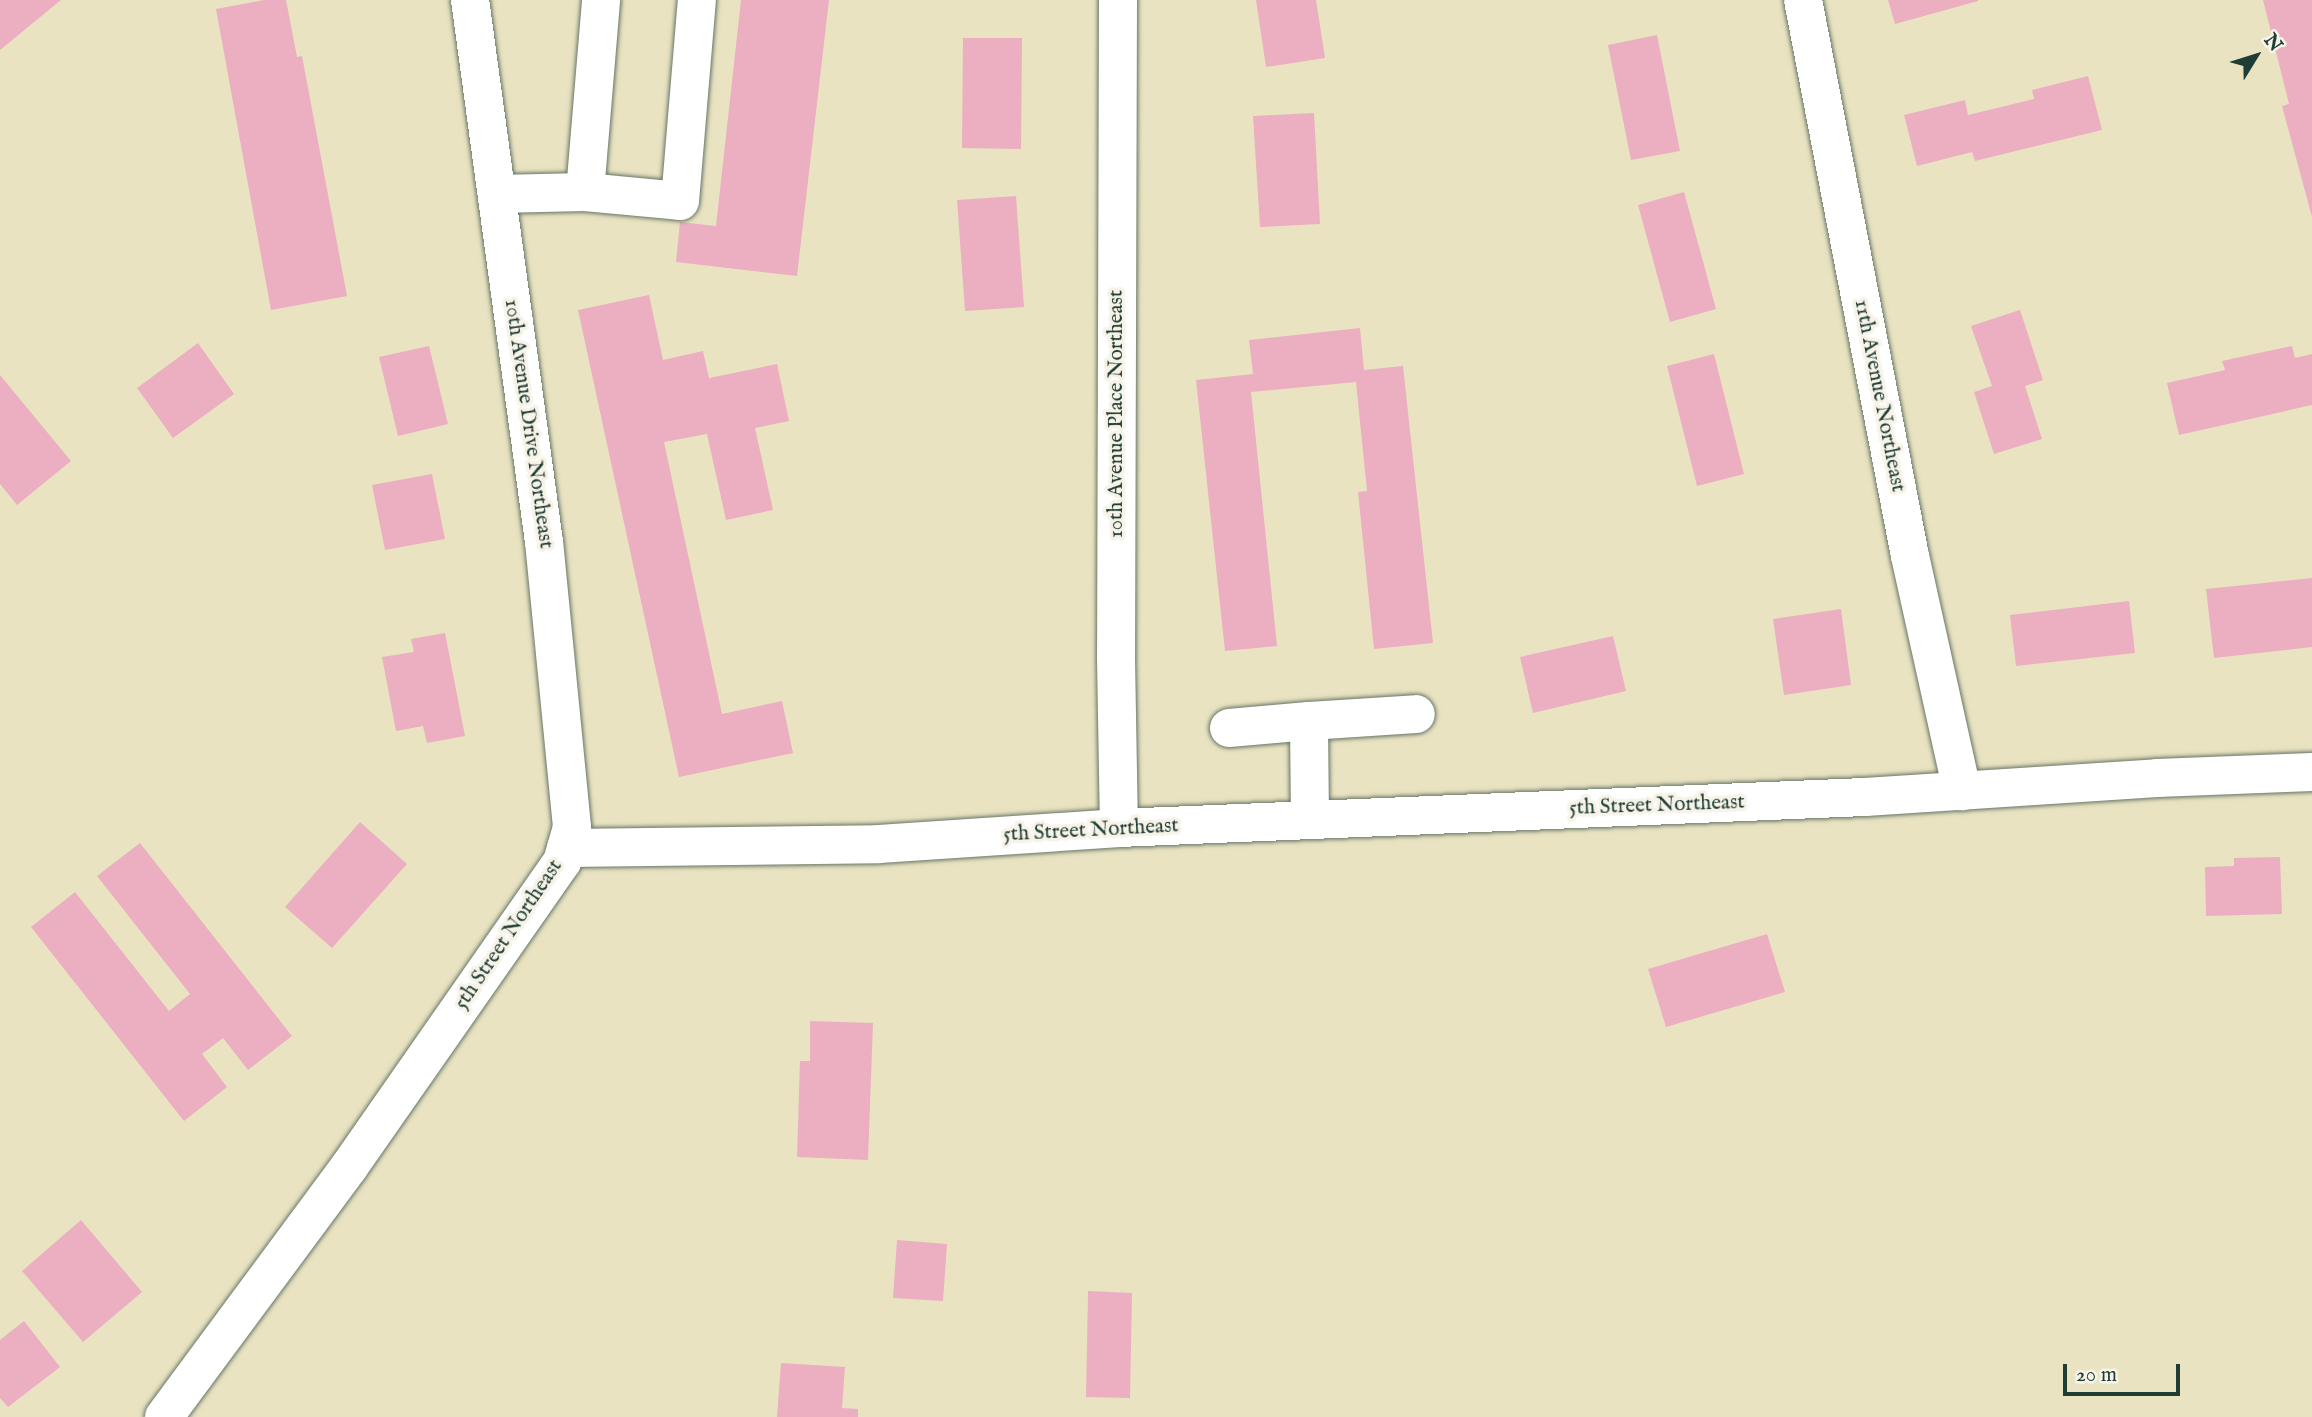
<!DOCTYPE html>
<style>
body{margin:0}
#map{position:relative;width:2312px;height:1417px;overflow:hidden;background:#e9e3c2;font-family:"IM FELL English",serif}
div>[style]{position:absolute}
.building>*{inset:0;background:#ebafc1}
.roads{filter:drop-shadow(0 0 2px #676) drop-shadow(0 0 2px #676)}
.minor>*{height:38px;margin:-19px;padding:0 19px;transform-origin:19px;border-radius:19px;background:#fff}
span{translate:-50% -50%;white-space:nowrap;text-align:center;line-height:1.15;-webkit-text-stroke:7px #f7f3e8;paint-order:stroke}
.street-label{font-size:21px;color:#1f3d34}
.north{position:absolute;left:2221px;top:21px;width:70px;height:70px;-webkit-text-stroke:5px #f7f3e8;paint-order:stroke;rotate:52deg;font-size:19px;font-weight:700;line-height:28px;text-align:center;color:#1f3d34}
.north::after{content:'';display:block;margin:auto;width:24px;height:32px;background:#1f3d34;clip-path:polygon(50% 0,100% 100%,50% 72%,0 100%)}
.scale{position:absolute;left:2063px;top:1364px;width:117px;height:32px;box-sizing:border-box;border:4px solid #1f3d34;border-top:0;padding-left:9px;font-size:21px;line-height:24px;white-space:nowrap;color:#1f3d34;-webkit-text-stroke:5px #f7f3e8;paint-order:stroke}
</style>
<div id="map">
<div class="building">
<div style="clip-path:polygon(0 0,61px 0,0 50px)"></div>
<div style="clip-path:polygon(264px 0,286px 0,297px 57px,302px 56px,347px 296px,271px 310px,216px 9px)"></div>
<div style="clip-path:polygon(741px 0,829px 0,797px 276px,676px 262px,680px 222px,716px 226px)"></div>
<div style="clip-path:polygon(1256px 0,1316px 0,1325px 58px,1266px 67px)"></div>
<div style="clip-path:polygon(1888px 0,1978px 0,1978px 1px,1895px 24px)"></div>
<div style="clip-path:polygon(2263px 0,2312px 0,2312px 217px,2282px 106px,2289px 104px)"></div>
<div style="clip-path:polygon(1657px 35px,1680px 151px,1631px 160px,1608px 45px)"></div>
<div style="clip-path:polygon(963px 38px,1022px 38px,1021px 149px,962px 148px)"></div>
<div style="clip-path:polygon(2088px 76px,2102px 130px,1975px 161px,1972px 152px,1917px 166px,1904px 115px,1965px 100px,1968px 115px,2034px 99px,2032px 90px)"></div>
<div style="clip-path:polygon(1314px 113px,1320px 224px,1260px 227px,1253px 116px)"></div>
<div style="clip-path:polygon(1684px 192px,1716px 309px,1670px 322px,1638px 205px)"></div>
<div style="clip-path:polygon(1016px 196px,1024px 307px,965px 311px,957px 200px)"></div>
<div style="clip-path:polygon(649px 295px,663px 360px,703px 351px,709px 378px,777px 364px,789px 421px,755px 428px,773px 510px,726px 520px,707px 434px,664px 442px,722px 714px,782px 701px,793px 753px,679px 777px,578px 310px)"></div>
<div style="clip-path:polygon(2020px 310px,2043px 380px,2025px 386px,2042px 439px,1994px 454px,1974px 392px,1992px 386px,1971px 326px)"></div>
<div style="clip-path:polygon(1360px 328px,1364px 370px,1403px 366px,1433px 643px,1374px 649px,1358px 492px,1367px 491px,1356px 382px,1251px 392px,1277px 646px,1225px 651px,1196px 380px,1253px 374px,1249px 340px)"></div>
<div style="clip-path:polygon(198px 343px,234px 394px,173px 438px,137px 388px)"></div>
<div style="clip-path:polygon(429px 346px,448px 424px,398px 436px,379px 357px)"></div>
<div style="clip-path:polygon(2292px 346px,2295px 358px,2312px 354px,2312px 405px,2179px 435px,2167px 383px,2225px 370px,2222px 361px)"></div>
<div style="clip-path:polygon(1714px 354px,1744px 474px,1697px 486px,1667px 366px)"></div>
<div style="clip-path:polygon(0 375px,71px 461px,17px 505px,0 484px)"></div>
<div style="clip-path:polygon(432px 474px,445px 539px,385px 550px,372px 485px)"></div>
<div style="clip-path:polygon(2312px 578px,2312px 647px,2214px 658px,2206px 589px)"></div>
<div style="clip-path:polygon(2129px 601px,2135px 653px,2016px 666px,2010px 615px)"></div>
<div style="clip-path:polygon(1841px 609px,1851px 685px,1784px 695px,1773px 619px)"></div>
<div style="clip-path:polygon(445px 633px,465px 736px,427px 743px,423px 726px,396px 731px,382px 657px,414px 652px,411px 639px)"></div>
<div style="clip-path:polygon(1613px 636px,1626px 691px,1533px 713px,1520px 657px)"></div>
<div style="clip-path:polygon(360px 822px,407px 864px,332px 948px,285px 907px)"></div>
<div style="clip-path:polygon(140px 843px,292px 1036px,248px 1070px,223px 1038px,202px 1054px,227px 1087px,184px 1121px,31px 927px,75px 892px,169px 1011px,190px 994px,97px 876px)"></div>
<div style="clip-path:polygon(2280px 857px,2282px 914px,2206px 916px,2205px 867px,2234px 866px,2234px 858px)"></div>
<div style="clip-path:polygon(1767px 934px,1785px 992px,1666px 1027px,1648px 969px)"></div>
<div style="clip-path:polygon(810px 1021px,873px 1023px,868px 1160px,797px 1157px,800px 1061px,810px 1061px)"></div>
<div style="clip-path:polygon(81px 1220px,142px 1292px,83px 1342px,22px 1271px)"></div>
<div style="clip-path:polygon(897px 1240px,947px 1244px,943px 1301px,893px 1298px)"></div>
<div style="clip-path:polygon(1088px 1291px,1132px 1293px,1130px 1398px,1086px 1397px)"></div>
<div style="clip-path:polygon(24px 1321px,60px 1367px,8px 1407px,0 1398px,0 1340px)"></div>
<div style="clip-path:polygon(781px 1363px,845px 1367px,842px 1408px,858px 1409px,858px 1417px,777px 1417px)"></div>
</div>
<div class="roads">
<div class="minor">
<div style="left:1118px;top:0;width:658px;rotate:90.17deg"></div>
<div style="left:1116px;top:658px;width:170px;rotate:89deg"></div>
<div style="left:1803px;top:0;width:566px;rotate:79.11deg"></div>
<div style="left:1910px;top:556px;width:241px;rotate:77.5deg"></div>
<div style="left:585px;top:192px;width:193px;rotate:-85.2deg"></div>
<div style="left:497px;top:194px;width:88px;rotate:-1.3deg"></div>
<div style="left:585px;top:192px;width:95px;rotate:5.4deg"></div>
<div style="left:680px;top:201px;width:202px;rotate:-85.2deg"></div>
<div style="left:1229px;top:728px;width:80px;rotate:-5deg"></div>
<div style="left:1310px;top:820px;width:99px;rotate:-90.6deg"></div>
<div style="left:1309px;top:721px;width:107px;rotate:-3.7deg"></div>
<div style="left:566px;top:848px;width:313px;rotate:-0.7deg"></div>
<div style="left:879px;top:844px;width:241px;rotate:-3.8deg"></div>
<div style="left:1119px;top:828px;width:747px;rotate:-2.38deg"></div>
<div style="left:1865px;top:797px;width:293px;rotate:-3.7deg"></div>
<div style="left:2157px;top:778px;width:155px;rotate:-2.2deg"></div>
<div style="left:164px;top:1417px;width:311px;rotate:-53.5deg"></div>
<div style="left:349px;top:1167px;width:372px;rotate:-55.1deg"></div>
<div style="left:562px;top:862px;width:36px;rotate:-74deg"></div>
<div style="left:572px;top:827px;width:286px;rotate:-95.6deg"></div>
<div style="left:544px;top:542px;width:547px;rotate:-97.77deg"></div>
</div>
</div>
<div class="street-label">
<span style="left:1879px;top:396px;rotate:79deg">11th Avenue Northeast</span>
<span style="left:1117px;top:414px;rotate:-90deg">10th Avenue Place Northeast</span>
<span style="left:528px;top:424px;rotate:82deg">10th Avenue Drive Northeast</span>
<span style="left:1657px;top:806px;rotate:-2deg">5th Street Northeast</span>
<span style="left:1091px;top:831px;rotate:-3deg">5th Street Northeast</span>
<span style="left:509px;top:935px;rotate:-56deg">5th Street Northeast</span>
</div>
<div class="north">N</div>
<div class="scale">20 m</div>
</div>
